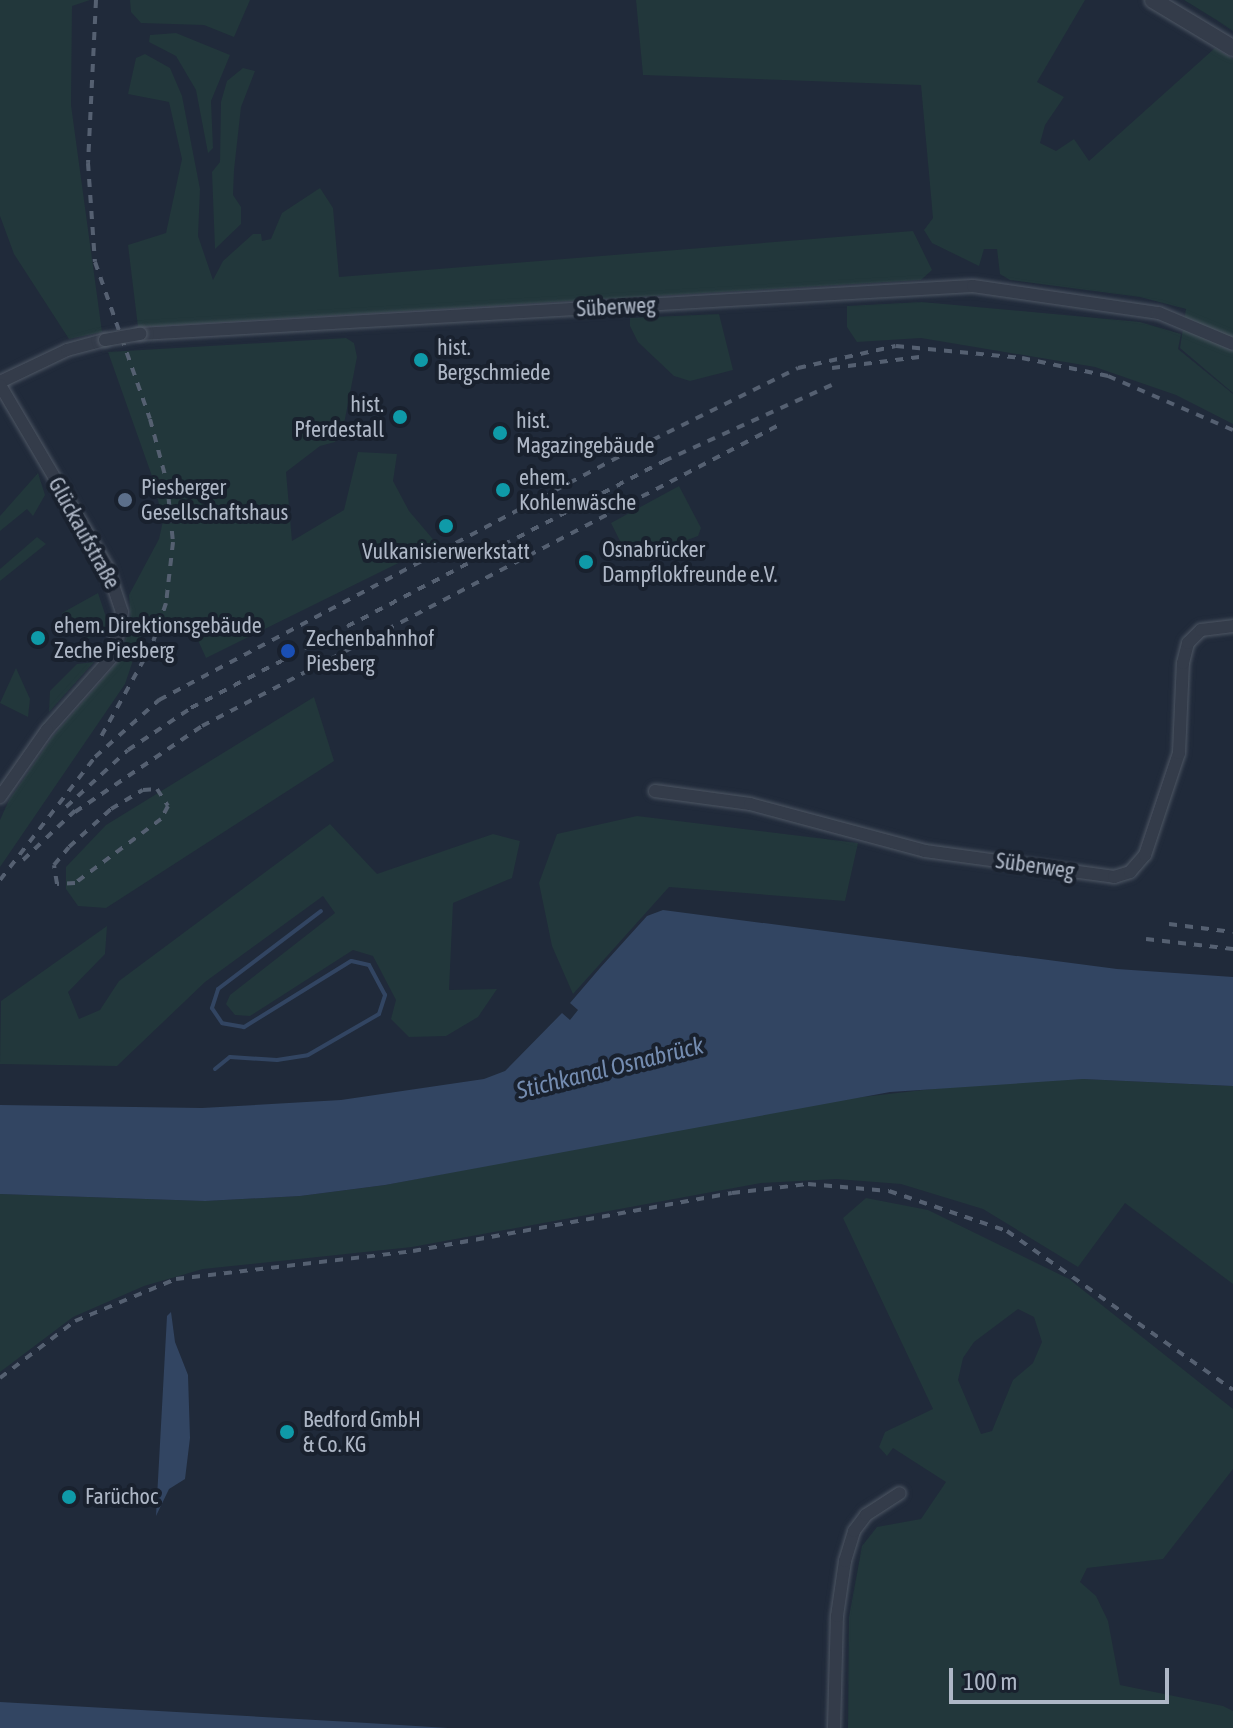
<!DOCTYPE html>
<meta charset="utf-8">
<style>
body{margin:0}
#map{position:relative;width:1233px;height:1728px;overflow:hidden;background:#202a3a;font-family:"Asap Condensed",sans-serif}
div>[style]{position:absolute}
.green>*{inset:0;background:#22373b}
.water>*{inset:0;background:#324562}
.stream>*{height:4px;margin:-2px;padding:0 2px;transform-origin:2px;border-radius:2px;background:#324562}
.roads{filter:drop-shadow(0 0 2px #4e5764) drop-shadow(0 0 2px #4e5764)}
.minor>*{height:12px;margin:-6px;padding:0 6px;transform-origin:6px;border-radius:6px;background:#343c4a}
.tertiary>*{height:16px;margin:-8px;padding:0 8px;transform-origin:8px;border-radius:8px;background:#343c4a}
.rail>*{height:4px;margin-top:-2px;transform-origin:0;background:repeating-linear-gradient(90deg,#556071 0 8px,transparent 0 16px)}
.bridges{filter:drop-shadow(0 0 2px #4e5764) drop-shadow(0 0 2px #4e5764)}
.minor-bridge>*{height:12px;margin:-6px;padding:0 6px;transform-origin:6px;border-radius:6px;background:#343c4a}
.dots>*{width:22px;height:22px;translate:-50% -50%;box-sizing:border-box;border:4px solid #19212e;border-radius:50%}
span{translate:-50% -50%;white-space:nowrap;text-align:center;line-height:1.15;-webkit-text-stroke:8px #19212e;paint-order:stroke}
.street-label{font-size:22px;color:#aeb7c6}
.poi-label{font-size:22px;color:#aeb7c6}
.left{translate:0 -50%;text-align:left}
.right{translate:-100% -50%;text-align:right}
.water-label{font-size:24px;color:#748cb0;font-style:italic}
.scale{position:absolute;left:949px;top:1668px;width:220px;height:36px;box-sizing:border-box;border:4px solid #aeb7c6;border-top:0;padding-left:10px;font-size:24px;line-height:28px;white-space:nowrap;color:#aeb7c6;-webkit-text-stroke:6px #19212e;paint-order:stroke}
</style>
<div id="map">
<div class="green">
<div style="clip-path:polygon(0 0,90px 0,72px 6px,71px 105px,102px 332px,69px 339px,14px 254px,0 216px)"></div>
<div style="clip-path:polygon(130px 0,250px 0,234px 37px,204px 25px,141px 23px,131px 12px)"></div>
<div style="clip-path:polygon(636px 0,1085px 0,1037px 82px,1064px 97px,1045px 125px,1040px 143px,1056px 151px,1074px 139px,1089px 161px,1215px 48px,1233px 59px,1233px 393px,1180px 348px,1186px 309px,1140px 297px,1010px 280px,1000px 274px,997px 249px,984px 249px,979px 266px,932px 243px,924px 230px,933px 218px,921px 85px,643px 75px)"></div>
<div style="clip-path:polygon(1184px 0,1233px 0,1233px 31px,1218px 21px)"></div>
<div style="clip-path:polygon(176px 33px,230px 55px,211px 101px,213px 148px,208px 153px,196px 90px,176px 56px,149px 42px,150px 35px)"></div>
<div style="clip-path:polygon(145px 54px,170px 68px,182px 96px,200px 189px,198px 236px,213px 280px,223px 261px,253px 234px,261px 234px,262px 241px,271px 239px,282px 213px,320px 188px,333px 208px,339px 277px,913px 231px,932px 270px,921px 280px,138px 327px,128px 245px,166px 233px,182px 159px,169px 102px,128px 94px,136px 58px)"></div>
<div style="clip-path:polygon(243px 68px,255px 71px,241px 107px,234px 170px,233px 195px,241px 207px,241px 224px,215px 249px,212px 172px,220px 162px,221px 102px,227px 81px)"></div>
<div style="clip-path:polygon(922px 302px,1140px 322px,1181px 334px,1178px 349px,1233px 394px,1233px 424px,1176px 395px,1095px 367px,921px 338px,857px 342px,847px 327px,847px 306px)"></div>
<div style="clip-path:polygon(719px 314px,733px 370px,690px 381px,674px 376px,638px 342px,630px 326px,630px 318px)"></div>
<div style="clip-path:polygon(346px 338px,354px 343px,357px 357px,343px 429px,335px 442px,320px 446px,286px 472px,292px 541px,344px 510px,358px 452px,397px 454px,393px 481px,409px 511px,437px 544px,206px 658px,192px 627px,148px 616px,125px 684px,0 867px,0 820px,9px 800px,53px 736px,117px 663px,131px 624px,129px 595px,159px 539px,163px 521px,153px 479px,108px 352px)"></div>
<div style="clip-path:polygon(38px 473px,45px 495px,33px 516px,27px 509px,0 531px,0 516px)"></div>
<div style="clip-path:polygon(679px 486px,701px 528px,698px 536px,630px 561px,611px 523px)"></div>
<div style="clip-path:polygon(37px 537px,46px 544px,0 581px,0 569px)"></div>
<div style="clip-path:polygon(98px 593px,107px 620px,105px 630px,89px 638px,78px 633px,62px 613px)"></div>
<div style="clip-path:polygon(94px 662px,49px 712px,50px 691px,77px 664px)"></div>
<div style="clip-path:polygon(16px 668px,30px 699px,28px 717px,0 703px)"></div>
<div style="clip-path:polygon(314px 697px,334px 761px,106px 908px,78px 906px,66px 889px,66px 867px,106px 825px)"></div>
<div style="clip-path:polygon(637px 816px,858px 843px,845px 901px,669px 887px,573px 994px,552px 946px,539px 883px,557px 834px)"></div>
<div style="clip-path:polygon(330px 824px,377px 874px,493px 834px,520px 841px,512px 878px,453px 903px,449px 990px,497px 989px,478px 1017px,446px 1036px,409px 1037px,391px 1019px,396px 1000px,373px 956px,353px 950px,250px 1016px,235px 1015px,226px 1004px,230px 995px,335px 913px,323px 896px,205px 982px,117px 1066px,0 1064px,1px 1001px,107px 926px,105px 954px,68px 992px,79px 1019px,100px 1010px,119px 981px)"></div>
<div style="clip-path:polygon(1083px 1079px,1233px 1086px,1233px 1284px,1125px 1203px,1078px 1267px,983px 1209px,901px 1184px,836px 1179px,761px 1183px,412px 1247px,203px 1269px,144px 1286px,73px 1317px,0 1372px,0 1194px,205px 1201px,300px 1196px,385px 1185px,819px 1102px,984px 1083px)"></div>
<div style="clip-path:polygon(evenodd,866px 1198px,928px 1210px,1069px 1279px,1233px 1409px,1233px 1469px,1163px 1559px,1087px 1568px,1080px 1582px,1096px 1596px,1108px 1621px,1120px 1685px,1223px 1706px,1233px 1711px,1233px 1728px,848px 1728px,849px 1617px,862px 1546px,877px 1527px,921px 1519px,946px 1482px,893px 1448px,887px 1456px,879px 1447px,885px 1432px,933px 1409px,843px 1218px,866px 1198px,1018px 1309px,1034px 1317px,1042px 1342px,1033px 1363px,1013px 1380px,992px 1431px,981px 1434px,958px 1380px,963px 1358px,974px 1342px,1018px 1309px)"></div>
</div>
<div class="water">
<div style="clip-path:polygon(663px 910px,1117px 969px,1233px 977px,1233px 1086px,1083px 1079px,890px 1092px,385px 1185px,300px 1196px,205px 1201px,0 1194px,0 1105px,202px 1108px,341px 1100px,484px 1079px,505px 1071px,562px 1013px,570px 1020px,578px 1010px,570px 1003px,600px 968px,647px 916px)"></div>
<div style="clip-path:polygon(171px 1312px,175px 1342px,188px 1375px,190px 1438px,185px 1479px,169px 1489px,156px 1516px,167px 1316px)"></div>
<div style="clip-path:polygon(0 1702px,351px 1722px,448px 1728px,0 1728px)"></div>
</div>
<div class="stream">
<div style="left:215px;top:1069px;width:19px;rotate:-39deg"></div>
<div style="left:230px;top:1057px;width:47px;rotate:3.7deg"></div>
<div style="left:277px;top:1060px;width:31px;rotate:-9deg"></div>
<div style="left:308px;top:1055px;width:82px;rotate:-30deg"></div>
<div style="left:379px;top:1014px;width:20px;rotate:-72deg"></div>
<div style="left:385px;top:995px;width:34px;rotate:-118deg"></div>
<div style="left:369px;top:965px;width:18px;rotate:-167deg"></div>
<div style="left:351px;top:961px;width:126px;rotate:148.3deg"></div>
<div style="left:244px;top:1027px;width:22px;rotate:-170deg"></div>
<div style="left:222px;top:1023px;width:18px;rotate:-124deg"></div>
<div style="left:212px;top:1008px;width:20px;rotate:-72deg"></div>
<div style="left:218px;top:989px;width:129px;rotate:-37.1deg"></div>
</div>
<div class="roads">
<div class="minor">
<div style="left:140px;top:334px;width:834px;rotate:-3.3deg"></div>
<div style="left:973px;top:286px;width:188px;rotate:8.3deg"></div>
<div style="left:1159px;top:313px;width:80px;rotate:22.7deg"></div>
<div style="left:0;top:382px;width:74px;rotate:-25.5deg"></div>
<div style="left:67px;top:350px;width:39px;rotate:-15deg"></div>
<div style="left:0;top:385px;width:211px;rotate:59.5deg"></div>
<div style="left:107px;top:567px;width:47px;rotate:71.6deg"></div>
<div style="left:122px;top:612px;width:46px;rotate:102.5deg"></div>
<div style="left:112px;top:657px;width:98px;rotate:131.7deg"></div>
<div style="left:47px;top:730px;width:82px;rotate:125deg"></div>
<div style="left:655px;top:791px;width:96px;rotate:7.8deg"></div>
<div style="left:750px;top:804px;width:181px;rotate:15deg"></div>
<div style="left:925px;top:851px;width:191px;rotate:7.8deg"></div>
<div style="left:1114px;top:877px;width:17px;rotate:-17deg"></div>
<div style="left:1130px;top:872px;width:23px;rotate:-49deg"></div>
<div style="left:1145px;top:855px;width:108px;rotate:-71.6deg"></div>
<div style="left:1179px;top:753px;width:90px;rotate:-87.5deg"></div>
<div style="left:1183px;top:663px;width:21px;rotate:-76deg"></div>
<div style="left:1188px;top:643px;width:18px;rotate:-45deg"></div>
<div style="left:1201px;top:630px;width:32px;rotate:-7deg"></div>
<div style="left:834px;top:1728px;width:112px;rotate:-88.5deg"></div>
<div style="left:837px;top:1616px;width:56px;rotate:-81.7deg"></div>
<div style="left:845px;top:1561px;width:31px;rotate:-73deg"></div>
<div style="left:854px;top:1531px;width:20px;rotate:-53deg"></div>
<div style="left:866px;top:1515px;width:40px;rotate:-32.9deg"></div>
</div>
<div class="tertiary">
<div style="left:1153px;top:0;width:93px;rotate:31deg"></div>
</div>
</div>
<div class="rail">
<div style="left:96px;top:0;width:163px;rotate:92.8deg"></div>
<div style="left:88px;top:163px;width:99px;rotate:86deg"></div>
<div style="left:95px;top:262px;width:166px;rotate:70.7deg"></div>
<div style="left:150px;top:419px;width:66px;rotate:75.1deg"></div>
<div style="left:167px;top:483px;width:59px;rotate:84.2deg"></div>
<div style="left:173px;top:542px;width:61px;rotate:96.5deg"></div>
<div style="left:166px;top:603px;width:44px;rotate:108.4deg"></div>
<div style="left:152px;top:645px;width:111px;rotate:119.1deg"></div>
<div style="left:832px;top:368px;width:88px;rotate:-7.2deg"></div>
<div style="left:157px;top:789px;width:20px;rotate:57deg"></div>
<div style="left:168px;top:806px;width:15px;rotate:118deg"></div>
<div style="left:161px;top:819px;width:107px;rotate:143.3deg"></div>
<div style="left:75px;top:883px;width:18px;rotate:177deg"></div>
<div style="left:57px;top:884px;width:19px;rotate:-99deg"></div>
<div style="left:54px;top:865px;width:23px;rotate:-50deg"></div>
<div style="left:69px;top:847px;width:57px;rotate:-42.1deg"></div>
<div style="left:111px;top:809px;width:37px;rotate:-31deg"></div>
<div style="left:143px;top:790px;width:14px;rotate:-4deg"></div>
<div style="left:66px;top:807px;width:84px;rotate:-42.6deg"></div>
<div style="left:128px;top:750px;width:76px;rotate:-33.7deg"></div>
<div style="left:191px;top:708px;width:534px;rotate:-27.57deg"></div>
<div style="left:664px;top:461px;width:191px;rotate:-24.4deg"></div>
<div style="left:75px;top:812px;width:153px;rotate:-34.1deg"></div>
<div style="left:202px;top:726px;width:651px;rotate:-27.55deg"></div>
<div style="left:23px;top:860px;width:80px;rotate:-43.5deg"></div>
<div style="left:0;top:880px;width:155px;rotate:-52.3deg"></div>
<div style="left:95px;top:757px;width:86px;rotate:-41.7deg"></div>
<div style="left:159px;top:700px;width:526px;rotate:-27.88deg"></div>
<div style="left:624px;top:454px;width:194px;rotate:-26.3deg"></div>
<div style="left:798px;top:368px;width:100px;rotate:-12.7deg"></div>
<div style="left:896px;top:346px;width:127px;rotate:5.4deg"></div>
<div style="left:1022px;top:358px;width:88px;rotate:11.8deg"></div>
<div style="left:1108px;top:376px;width:136px;rotate:23.4deg"></div>
<div style="left:1169px;top:924px;width:64px;rotate:7.1deg"></div>
<div style="left:1146px;top:939px;width:88px;rotate:6.6deg"></div>
<div style="left:0;top:1378px;width:94px;rotate:-37.2deg"></div>
<div style="left:75px;top:1321px;width:109px;rotate:-22.6deg"></div>
<div style="left:176px;top:1279px;width:239px;rotate:-6.7deg"></div>
<div style="left:413px;top:1251px;width:324px;rotate:-10.3deg"></div>
<div style="left:732px;top:1193px;width:77px;rotate:-6.8deg"></div>
<div style="left:808px;top:1184px;width:81px;rotate:4.9deg"></div>
<div style="left:889px;top:1191px;width:125px;rotate:18.7deg"></div>
<div style="left:1007px;top:1231px;width:276px;rotate:35.1deg"></div>
</div>
<div class="bridges">
<div class="minor-bridge">
<div style="left:105px;top:340px;width:36px;rotate:-10deg"></div>
</div>
</div>
<div class="dots">
<div style="left:421px;top:360px;background:#0f9aa8"></div>
<div style="left:400px;top:417px;background:#0f9aa8"></div>
<div style="left:500px;top:433px;background:#0f9aa8"></div>
<div style="left:503px;top:490px;background:#0f9aa8"></div>
<div style="left:125px;top:500px;background:#5c6f8a"></div>
<div style="left:446px;top:526px;background:#0f9aa8"></div>
<div style="left:586px;top:562px;background:#0f9aa8"></div>
<div style="left:38px;top:638px;background:#0f9aa8"></div>
<div style="left:288px;top:651px;background:#1a4fb4"></div>
<div style="left:287px;top:1432px;background:#0f9aa8"></div>
<div style="left:69px;top:1497px;background:#0f9aa8"></div>
</div>
<div class="street-label">
<span style="left:616px;top:307px;rotate:-3deg">Süberweg</span>
<span style="left:84px;top:533px;rotate:61deg">Glückaufstraße</span>
<span style="left:1035px;top:866px;rotate:8deg">Süberweg</span>
</div>
<div class="poi-label">
<span class="left" style="left:437px;top:360px">hist.<br>Bergschmiede</span>
<span class="right" style="left:384px;top:417px">hist.<br>Pferdestall</span>
<span class="left" style="left:516px;top:433px">hist.<br>Magazingebäude</span>
<span class="left" style="left:519px;top:490px">ehem.<br>Kohlenwäsche</span>
<span class="left" style="left:141px;top:500px">Piesberger<br>Gesellschaftshaus</span>
<span class="left" style="left:602px;top:562px">Osnabrücker<br>Dampflokfreunde e.V.</span>
<span style="left:446px;top:552px">Vulkanisierwerkstatt</span>
<span class="left" style="left:54px;top:638px">ehem. Direktionsgebäude<br>Zeche Piesberg</span>
<span class="left" style="left:306px;top:651px">Zechenbahnhof<br>Piesberg</span>
<span class="left" style="left:303px;top:1432px">Bedford GmbH<br>&amp; Co. KG</span>
<span class="left" style="left:85px;top:1497px">Farüchoc</span>
</div>
<div class="water-label">
<span style="left:610px;top:1068px;rotate:-14deg">Stichkanal Osnabrück</span>
</div>
<div class="scale">100 m</div>
</div>
